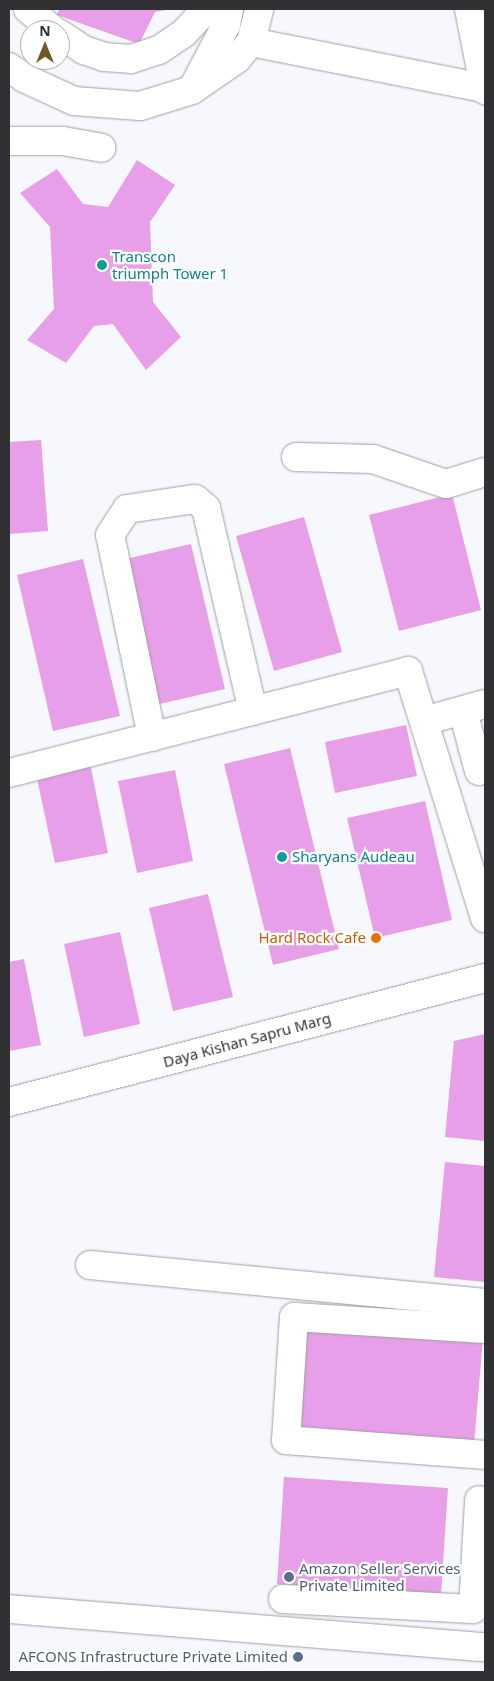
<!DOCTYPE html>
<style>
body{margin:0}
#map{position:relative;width:494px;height:1681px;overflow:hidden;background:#f6f8fd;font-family:"Noto Sans",sans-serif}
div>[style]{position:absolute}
.building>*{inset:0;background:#e69fe8}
.roads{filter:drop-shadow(0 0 1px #9ea0a5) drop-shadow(0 0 1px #9ea0a5)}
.minor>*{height:28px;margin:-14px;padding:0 14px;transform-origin:14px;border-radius:14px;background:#fff}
.dots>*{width:14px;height:14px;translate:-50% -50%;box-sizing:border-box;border:2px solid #fff;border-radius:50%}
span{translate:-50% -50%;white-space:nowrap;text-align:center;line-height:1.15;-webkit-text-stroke:4.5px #fff;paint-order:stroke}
.culture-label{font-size:15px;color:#0d838f}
.left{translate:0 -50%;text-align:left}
.food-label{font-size:15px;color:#c56008}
.right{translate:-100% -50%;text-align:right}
.street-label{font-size:15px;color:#303132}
.service-label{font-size:15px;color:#4e5e75}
.frame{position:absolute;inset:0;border:10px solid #303132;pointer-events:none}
.north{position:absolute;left:20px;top:20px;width:50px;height:50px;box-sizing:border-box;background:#fff;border:1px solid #acadad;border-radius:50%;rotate:0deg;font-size:14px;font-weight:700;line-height:20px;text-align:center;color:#303132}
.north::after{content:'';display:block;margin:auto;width:18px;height:22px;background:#6d5a28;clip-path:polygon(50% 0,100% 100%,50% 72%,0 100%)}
</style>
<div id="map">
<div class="building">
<div style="clip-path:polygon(59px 9px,166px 9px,166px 10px,155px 12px,139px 44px,57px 15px)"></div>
<div style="clip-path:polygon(137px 160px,175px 185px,150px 222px,153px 302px,181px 337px,146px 370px,113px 324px,94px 326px,66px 363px,27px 340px,54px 309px,50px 227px,20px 193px,57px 169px,83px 204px,108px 207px)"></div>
<div style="clip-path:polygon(41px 440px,48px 531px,9px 534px,9px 442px)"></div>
<div style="clip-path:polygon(452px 494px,481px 610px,399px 631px,369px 515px)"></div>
<div style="clip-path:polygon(304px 517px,342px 652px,274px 671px,236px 536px)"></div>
<div style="clip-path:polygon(191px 544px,225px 689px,155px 705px,121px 560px)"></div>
<div style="clip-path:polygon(83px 559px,120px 716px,53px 731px,17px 575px)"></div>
<div style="clip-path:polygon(406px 725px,417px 776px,335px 793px,325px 742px)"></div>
<div style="clip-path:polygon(290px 748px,339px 949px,273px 965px,224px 764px)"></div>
<div style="clip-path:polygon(90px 763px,108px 853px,55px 863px,36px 774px)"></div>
<div style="clip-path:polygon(175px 770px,193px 861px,137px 873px,118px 781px)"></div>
<div style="clip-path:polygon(425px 801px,452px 920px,375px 938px,347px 818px)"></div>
<div style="clip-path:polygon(208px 894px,233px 997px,173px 1011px,149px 908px)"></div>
<div style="clip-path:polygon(120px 932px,140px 1024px,84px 1037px,64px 944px)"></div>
<div style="clip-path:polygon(24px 959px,41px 1045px,9px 1051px,9px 962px)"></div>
<div style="clip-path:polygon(485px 1034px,485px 1141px,445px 1137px,454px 1041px)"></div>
<div style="clip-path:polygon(445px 1162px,485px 1166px,485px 1282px,434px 1277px)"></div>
<div style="clip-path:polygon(303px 1324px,483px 1338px,474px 1444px,295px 1431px)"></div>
<div style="clip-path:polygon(284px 1477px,448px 1488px,441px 1594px,277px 1584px)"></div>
</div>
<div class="roads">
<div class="minor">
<div style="left:28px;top:9px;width:33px;rotate:40deg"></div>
<div style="left:469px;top:9px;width:83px;rotate:78.8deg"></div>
<div style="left:60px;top:34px;width:29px;rotate:34deg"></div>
<div style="left:84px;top:50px;width:21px;rotate:19deg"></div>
<div style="left:104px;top:57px;width:27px;rotate:4deg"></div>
<div style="left:131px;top:59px;width:29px;rotate:-18deg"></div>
<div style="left:159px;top:50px;width:30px;rotate:-34deg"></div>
<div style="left:184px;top:33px;width:33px;rotate:-47deg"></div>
<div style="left:251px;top:42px;width:237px;rotate:11.2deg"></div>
<div style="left:9px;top:67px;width:19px;rotate:36deg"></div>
<div style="left:24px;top:78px;width:55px;rotate:24.7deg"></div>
<div style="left:74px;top:101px;width:66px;rotate:4.3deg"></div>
<div style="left:140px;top:106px;width:54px;rotate:-17.1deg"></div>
<div style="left:192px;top:90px;width:55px;rotate:-34.6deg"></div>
<div style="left:237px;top:59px;width:22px;rotate:-51deg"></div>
<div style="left:251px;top:42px;width:34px;rotate:-76deg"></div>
<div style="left:194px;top:86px;width:69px;rotate:-62.3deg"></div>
<div style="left:226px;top:25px;width:16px;rotate:-79deg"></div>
<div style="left:9px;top:141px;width:54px"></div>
<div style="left:63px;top:141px;width:39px;rotate:10deg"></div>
<div style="left:296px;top:457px;width:77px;rotate:1.5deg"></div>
<div style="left:373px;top:459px;width:77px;rotate:18.9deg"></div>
<div style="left:446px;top:484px;width:41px;rotate:-17.1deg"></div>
<div style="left:463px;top:711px;width:62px;rotate:75.1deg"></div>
<div style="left:424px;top:721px;width:63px;rotate:-15.6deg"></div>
<div style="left:152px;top:737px;width:206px;rotate:-101.7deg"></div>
<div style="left:110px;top:535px;width:31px;rotate:-57deg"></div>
<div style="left:127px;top:509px;width:69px;rotate:-8.4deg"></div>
<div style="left:195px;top:499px;width:14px;rotate:39deg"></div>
<div style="left:206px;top:508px;width:208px;rotate:77deg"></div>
<div style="left:9px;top:773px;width:412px;rotate:-14.3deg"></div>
<div style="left:408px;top:671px;width:259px;rotate:72.7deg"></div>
<div style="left:9px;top:1102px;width:492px;rotate:-14.6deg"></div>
<div style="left:90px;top:1265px;width:397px;rotate:5.5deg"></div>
<div style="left:485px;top:1329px;width:191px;rotate:-176.4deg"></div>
<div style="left:294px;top:1317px;width:123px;rotate:93.7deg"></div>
<div style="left:286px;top:1440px;width:200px;rotate:4.3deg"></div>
<div style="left:283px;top:1599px;width:190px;rotate:3deg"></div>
<div style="left:473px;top:1609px;width:109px;rotate:-86.8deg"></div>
<div style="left:9px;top:1609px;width:478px;rotate:4.6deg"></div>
</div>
</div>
<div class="dots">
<div style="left:102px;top:265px;background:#0f9aa8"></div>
<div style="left:282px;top:857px;background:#0f9aa8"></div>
<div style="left:376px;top:938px;background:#e8710a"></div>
<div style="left:289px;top:1577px;background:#5c6f8a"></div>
<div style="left:298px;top:1657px;background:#5c6f8a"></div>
</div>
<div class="culture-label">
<span class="left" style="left:112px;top:265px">Transcon<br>triumph Tower 1</span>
<span class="left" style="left:292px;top:857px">Sharyans Audeau</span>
</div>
<div class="food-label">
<span class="right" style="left:366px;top:938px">Hard Rock Cafe</span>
</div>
<div class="street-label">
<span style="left:247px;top:1040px;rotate:-15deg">Daya Kishan Sapru Marg</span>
</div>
<div class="service-label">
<span class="left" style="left:299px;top:1577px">Amazon Seller Services<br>Private Limited</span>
<span class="right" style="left:288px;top:1657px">AFCONS Infrastructure Private Limited</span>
</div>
<div class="frame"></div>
<div class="north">N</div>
</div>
